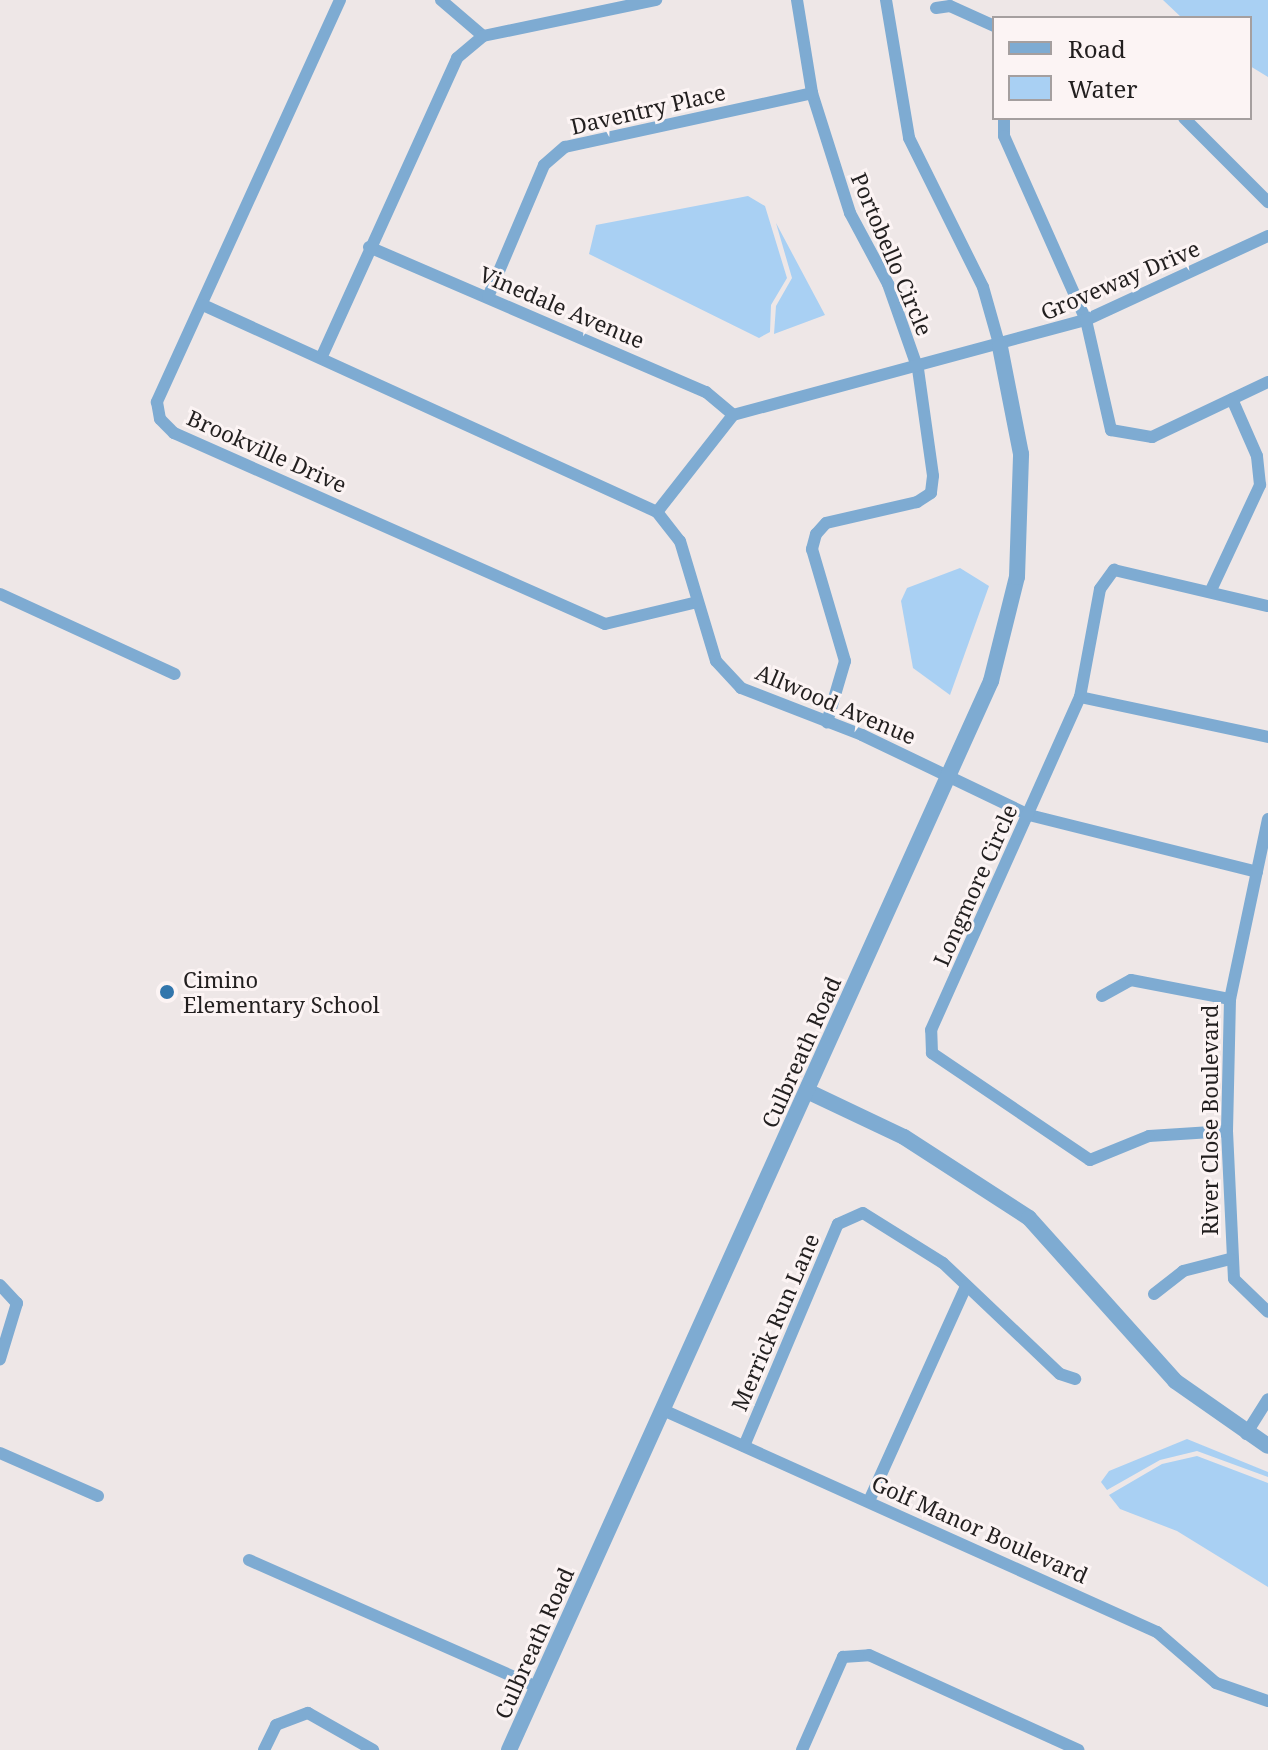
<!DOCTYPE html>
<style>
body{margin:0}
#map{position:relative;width:1268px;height:1750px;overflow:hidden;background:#eee7e7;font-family:"Noto Serif",serif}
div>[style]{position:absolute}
.water>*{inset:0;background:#a9d0f3}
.minor>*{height:12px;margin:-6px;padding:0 6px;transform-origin:6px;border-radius:6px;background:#7eabd2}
.tertiary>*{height:16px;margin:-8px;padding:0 8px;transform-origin:8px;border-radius:8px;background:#7eabd2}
.dots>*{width:22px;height:22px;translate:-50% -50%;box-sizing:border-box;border:4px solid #fcf4f4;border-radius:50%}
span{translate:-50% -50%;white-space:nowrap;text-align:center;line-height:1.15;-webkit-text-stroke:6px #fcf4f4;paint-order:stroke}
.street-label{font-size:22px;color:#221f1f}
.poi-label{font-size:22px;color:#221f1f}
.left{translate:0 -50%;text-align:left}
.legend{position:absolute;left:992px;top:16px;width:260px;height:104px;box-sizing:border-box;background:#fcf4f4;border:2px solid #a59f9f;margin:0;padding:10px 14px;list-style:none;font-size:24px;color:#221f1f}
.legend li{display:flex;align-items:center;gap:16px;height:40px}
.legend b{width:40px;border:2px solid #a59f9f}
</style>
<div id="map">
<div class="water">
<div style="clip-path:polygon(1163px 0,1268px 0,1268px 77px,1250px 66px,1250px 18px,1182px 18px)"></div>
<div style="clip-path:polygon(748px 196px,765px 206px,787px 278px,771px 305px,770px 332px,759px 338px,589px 254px,596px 225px)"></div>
<div style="clip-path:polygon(776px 223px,825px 315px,774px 334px,776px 306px,792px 278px)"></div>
<div style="clip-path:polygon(960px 568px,989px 586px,950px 695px,913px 668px,901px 601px,907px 588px)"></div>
<div style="clip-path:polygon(1187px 1439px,1268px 1472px,1268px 1477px,1197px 1451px,1160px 1460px,1107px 1490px,1101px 1482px,1109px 1471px)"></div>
<div style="clip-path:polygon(1197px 1456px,1268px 1483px,1268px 1587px,1177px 1531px,1120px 1509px,1109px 1495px,1162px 1464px)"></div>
</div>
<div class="minor">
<div style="left:340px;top:0;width:442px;rotate:114.5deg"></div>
<div style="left:157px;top:402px;width:17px;rotate:80deg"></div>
<div style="left:160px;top:419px;width:20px;rotate:45deg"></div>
<div style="left:174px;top:433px;width:471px;rotate:23.9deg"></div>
<div style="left:605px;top:624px;width:95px;rotate:-13.4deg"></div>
<div style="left:441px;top:0;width:55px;rotate:40.6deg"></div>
<div style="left:797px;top:0;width:94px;rotate:80.8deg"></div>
<div style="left:812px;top:93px;width:126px;rotate:72.4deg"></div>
<div style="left:850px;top:213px;width:81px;rotate:61.8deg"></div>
<div style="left:888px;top:284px;width:90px;rotate:70.6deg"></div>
<div style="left:918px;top:369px;width:108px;rotate:82deg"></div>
<div style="left:933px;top:476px;width:17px;rotate:97deg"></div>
<div style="left:931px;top:493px;width:17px;rotate:147deg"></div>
<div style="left:917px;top:502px;width:93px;rotate:167deg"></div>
<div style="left:826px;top:523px;width:15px;rotate:132deg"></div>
<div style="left:816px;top:534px;width:16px;rotate:105deg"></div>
<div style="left:812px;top:549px;width:117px;rotate:73.6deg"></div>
<div style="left:845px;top:661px;width:64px;rotate:106.4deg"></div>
<div style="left:886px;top:0;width:140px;rotate:80.5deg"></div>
<div style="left:909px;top:138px;width:166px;rotate:63.6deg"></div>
<div style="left:983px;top:287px;width:62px;rotate:74.2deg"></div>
<div style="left:936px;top:8px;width:14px;rotate:-8deg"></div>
<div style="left:950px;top:6px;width:48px;rotate:24.4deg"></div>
<div style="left:1004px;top:118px;width:18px;rotate:90deg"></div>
<div style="left:1004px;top:136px;width:201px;rotate:66deg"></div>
<div style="left:1086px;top:320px;width:113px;rotate:77.2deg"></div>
<div style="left:1111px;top:430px;width:42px;rotate:9.7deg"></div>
<div style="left:1152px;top:437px;width:128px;rotate:-25.4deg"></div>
<div style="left:1184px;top:118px;width:119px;rotate:45deg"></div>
<div style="left:369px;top:247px;width:367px;rotate:23.3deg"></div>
<div style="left:706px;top:392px;width:35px;rotate:40deg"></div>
<div style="left:488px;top:297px;width:143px;rotate:-67deg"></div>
<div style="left:544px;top:165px;width:28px;rotate:-41deg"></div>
<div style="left:565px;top:147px;width:253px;rotate:-12.3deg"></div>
<div style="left:203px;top:305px;width:499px;rotate:24.5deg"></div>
<div style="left:657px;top:512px;width:37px;rotate:52deg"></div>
<div style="left:680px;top:541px;width:125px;rotate:73.3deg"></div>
<div style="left:716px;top:661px;width:37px;rotate:47deg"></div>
<div style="left:741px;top:688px;width:130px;rotate:21.2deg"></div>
<div style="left:862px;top:735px;width:185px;rotate:25.6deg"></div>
<div style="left:1029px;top:815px;width:235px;rotate:14deg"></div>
<div style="left:322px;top:356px;width:327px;rotate:-65.6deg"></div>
<div style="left:457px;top:58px;width:34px;rotate:-40deg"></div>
<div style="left:483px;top:36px;width:177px;rotate:-11.8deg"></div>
<div style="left:657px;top:512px;width:123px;rotate:-51.9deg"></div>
<div style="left:733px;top:415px;width:366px;rotate:-15.1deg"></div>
<div style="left:1086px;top:320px;width:200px;rotate:-24.8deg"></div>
<div style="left:1212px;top:588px;width:114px;rotate:-65deg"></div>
<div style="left:1260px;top:485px;width:29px;rotate:-96deg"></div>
<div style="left:1257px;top:456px;width:62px;rotate:-113.7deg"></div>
<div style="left:0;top:594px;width:192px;rotate:24.6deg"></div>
<div style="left:1080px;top:697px;width:192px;rotate:12deg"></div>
<div style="left:1268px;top:819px;width:184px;rotate:101.9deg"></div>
<div style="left:1230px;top:999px;width:132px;rotate:91.3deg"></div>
<div style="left:1227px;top:1131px;width:148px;rotate:87.3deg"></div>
<div style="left:1234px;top:1279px;width:47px;rotate:44.1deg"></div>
<div style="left:1102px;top:996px;width:33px;rotate:-29deg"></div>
<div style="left:1131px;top:980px;width:101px;rotate:10.9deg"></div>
<div style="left:1227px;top:1131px;width:78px;rotate:176.3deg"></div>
<div style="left:1149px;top:1136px;width:64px;rotate:157.9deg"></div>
<div style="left:1090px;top:1160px;width:191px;rotate:-145.9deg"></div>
<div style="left:932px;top:1053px;width:23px;rotate:-92deg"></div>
<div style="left:931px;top:1030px;width:365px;rotate:-65.9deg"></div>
<div style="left:1080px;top:697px;width:110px;rotate:-79.5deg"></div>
<div style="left:1100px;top:589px;width:24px;rotate:-54deg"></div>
<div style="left:1114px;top:570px;width:158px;rotate:13.2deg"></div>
<div style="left:0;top:1285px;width:25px;rotate:47deg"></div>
<div style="left:17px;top:1303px;width:59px;rotate:106.9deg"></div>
<div style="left:1154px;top:1294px;width:37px;rotate:-38deg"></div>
<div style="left:1183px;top:1271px;width:49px;rotate:-14.3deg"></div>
<div style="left:663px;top:1410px;width:542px;rotate:24.2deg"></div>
<div style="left:1157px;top:1632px;width:78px;rotate:40.8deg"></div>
<div style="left:1216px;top:1683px;width:55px;rotate:19.1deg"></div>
<div style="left:1246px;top:1434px;width:41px;rotate:-57.8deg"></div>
<div style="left:744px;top:1446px;width:241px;rotate:-67.1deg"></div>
<div style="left:838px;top:1224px;width:27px;rotate:-24deg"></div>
<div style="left:863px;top:1213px;width:94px;rotate:32deg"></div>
<div style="left:943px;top:1263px;width:161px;rotate:43.5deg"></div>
<div style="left:1060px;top:1374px;width:16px;rotate:18deg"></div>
<div style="left:0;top:1453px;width:107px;rotate:23.7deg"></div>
<div style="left:869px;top:1501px;width:236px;rotate:-65.7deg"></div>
<div style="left:249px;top:1560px;width:315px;rotate:23.8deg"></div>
<div style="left:264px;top:1750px;width:28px;rotate:-64deg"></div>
<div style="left:276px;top:1725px;width:34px;rotate:-21deg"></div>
<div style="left:308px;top:1713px;width:75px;rotate:29.6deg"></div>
<div style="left:802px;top:1750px;width:102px;rotate:-66.2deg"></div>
<div style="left:843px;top:1657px;width:26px;rotate:-4deg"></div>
<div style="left:869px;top:1655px;width:230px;rotate:24.4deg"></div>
</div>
<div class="tertiary">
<div style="left:807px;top:1091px;width:107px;rotate:25.4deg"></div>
<div style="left:904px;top:1137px;width:149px;rotate:32.9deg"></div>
<div style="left:1029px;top:1218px;width:219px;rotate:48.1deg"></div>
<div style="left:1175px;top:1381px;width:113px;rotate:35deg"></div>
<div style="left:509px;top:1750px;width:1173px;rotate:-65.73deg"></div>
<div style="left:991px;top:681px;width:107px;rotate:-76deg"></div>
<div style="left:1017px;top:577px;width:123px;rotate:-88.1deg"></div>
<div style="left:1021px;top:454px;width:109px;rotate:-101.1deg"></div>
</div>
<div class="dots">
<div style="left:167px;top:992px;background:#3276ac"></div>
</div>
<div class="street-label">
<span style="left:648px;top:109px;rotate:-13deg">Daventry Place</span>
<span style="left:892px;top:254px;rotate:67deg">Portobello Circle</span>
<span style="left:1120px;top:280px;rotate:-23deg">Groveway Drive</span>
<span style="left:562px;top:307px;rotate:23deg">Vinedale Avenue</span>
<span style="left:267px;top:451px;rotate:24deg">Brookville Drive</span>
<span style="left:836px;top:704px;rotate:23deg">Allwood Avenue</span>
<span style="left:975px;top:885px;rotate:-66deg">Longmore Circle</span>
<span style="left:801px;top:1052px;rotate:-66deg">Culbreath Road</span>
<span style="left:1210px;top:1120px;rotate:-90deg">River Close Boulevard</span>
<span style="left:775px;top:1322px;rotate:-67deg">Merrick Run Lane</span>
<span style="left:980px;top:1529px;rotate:24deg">Golf Manor Boulevard</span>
<span style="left:534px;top:1643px;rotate:-66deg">Culbreath Road</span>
</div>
<div class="poi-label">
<span class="left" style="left:183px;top:992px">Cimino<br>Elementary School</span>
</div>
<ul class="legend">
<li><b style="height:10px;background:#7eabd2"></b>Road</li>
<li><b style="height:22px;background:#a9d0f3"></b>Water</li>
</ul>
</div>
